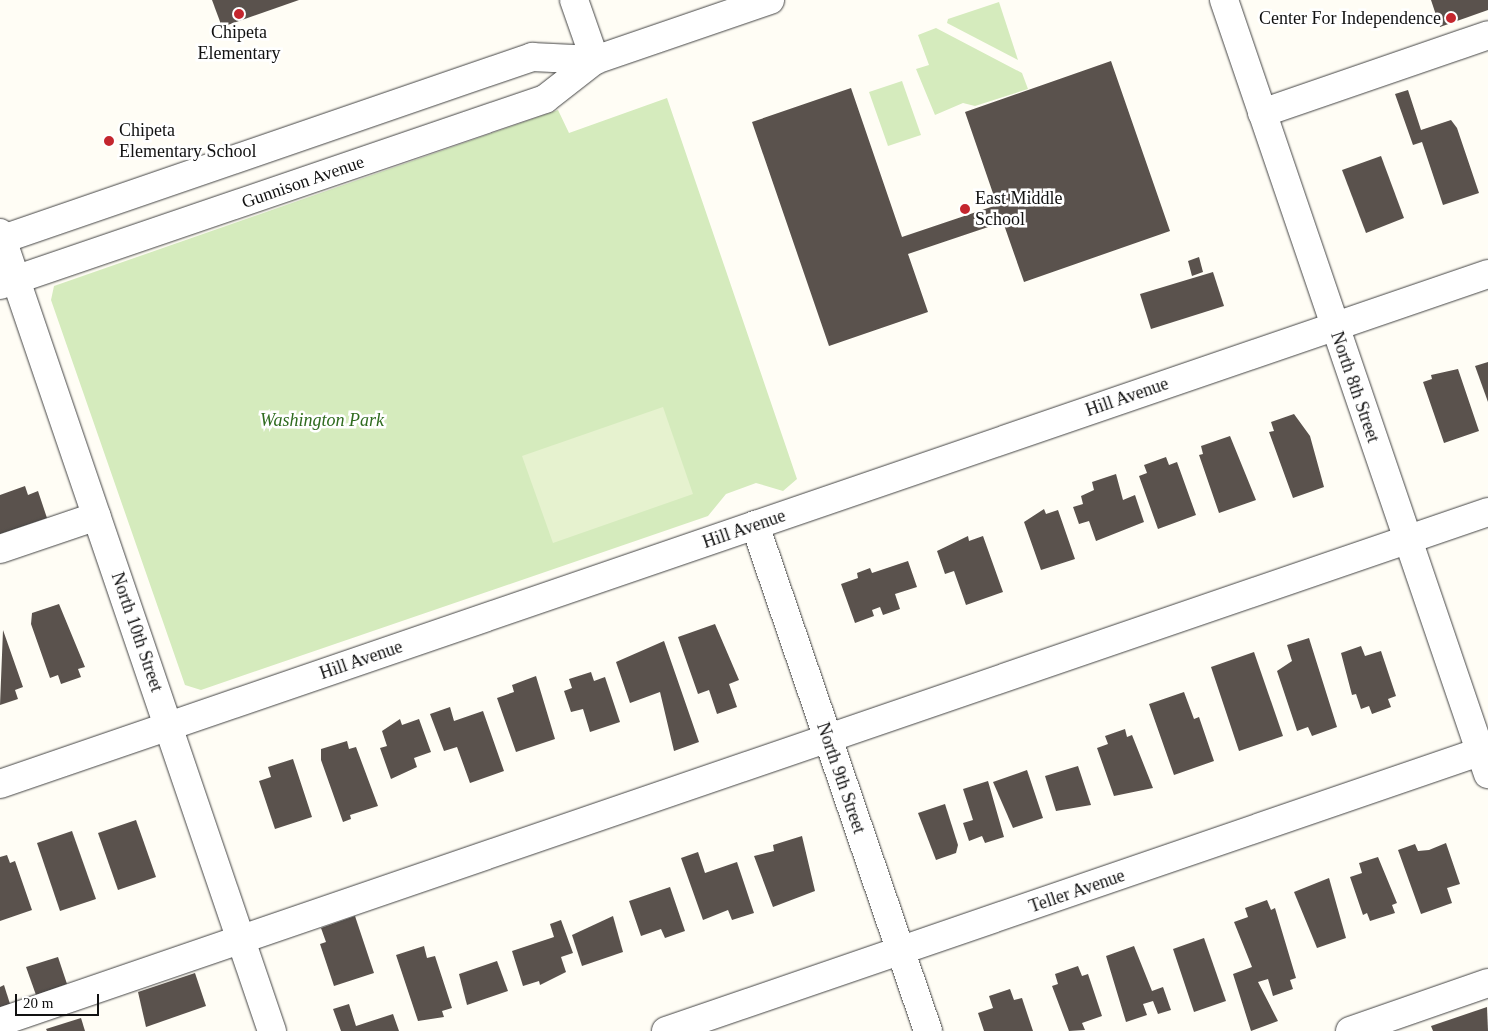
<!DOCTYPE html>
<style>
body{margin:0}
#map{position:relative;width:1488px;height:1031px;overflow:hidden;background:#fffdf5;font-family:Georgia,serif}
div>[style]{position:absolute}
.green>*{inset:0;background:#d5ebbd}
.pitch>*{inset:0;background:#e6f2cf}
.building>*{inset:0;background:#5a524d}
.roads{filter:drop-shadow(0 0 1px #444) drop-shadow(0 0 1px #444)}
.minor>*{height:28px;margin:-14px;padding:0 14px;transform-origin:14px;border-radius:14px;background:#fff}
.dots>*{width:14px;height:14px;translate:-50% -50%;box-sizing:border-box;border:2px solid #fff;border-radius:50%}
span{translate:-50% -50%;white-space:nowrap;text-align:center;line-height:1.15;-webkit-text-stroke:5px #fff;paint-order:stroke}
.poi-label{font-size:18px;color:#111}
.right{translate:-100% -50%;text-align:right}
.left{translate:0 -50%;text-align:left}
.street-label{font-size:18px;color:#111}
.park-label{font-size:18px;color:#2f6b1f;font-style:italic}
.scale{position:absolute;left:15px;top:994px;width:84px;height:22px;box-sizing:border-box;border:2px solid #111;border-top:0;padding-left:6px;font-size:15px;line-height:18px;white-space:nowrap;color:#111;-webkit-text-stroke:4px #fff;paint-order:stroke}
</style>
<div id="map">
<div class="green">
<div style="clip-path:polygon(999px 2px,1018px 60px,947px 23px,948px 19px)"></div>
<div style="clip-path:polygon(936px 28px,1022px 73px,1028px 89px,975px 106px,963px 103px,935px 115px,916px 69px,929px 65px,918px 35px)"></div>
<div style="clip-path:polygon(902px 81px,921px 135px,888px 146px,869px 92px)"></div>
<div style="clip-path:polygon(667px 98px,797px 479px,783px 491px,756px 483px,726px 494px,708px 516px,201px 690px,185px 685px,51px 300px,54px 286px,558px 110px,569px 133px)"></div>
</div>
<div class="pitch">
<div style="clip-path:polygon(663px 407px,693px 494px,553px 543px,522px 456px)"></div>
</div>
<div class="building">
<div style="clip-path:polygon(212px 0,299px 0,222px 27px)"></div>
<div style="clip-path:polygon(1431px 0,1488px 0,1488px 10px,1440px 27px)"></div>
<div style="clip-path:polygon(1111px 61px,1170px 231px,1024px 282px,1003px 222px,908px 254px,928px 312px,829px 346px,752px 122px,851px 88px,902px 237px,997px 205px,965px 112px)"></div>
<div style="clip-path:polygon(1408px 90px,1421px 130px,1451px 120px,1457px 128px,1479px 193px,1443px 205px,1422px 142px,1413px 145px,1395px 94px)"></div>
<div style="clip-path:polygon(1381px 156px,1404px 218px,1366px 233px,1342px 170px)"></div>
<div style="clip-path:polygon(1199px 257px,1203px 272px,1192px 276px,1188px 261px)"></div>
<div style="clip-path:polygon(1213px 272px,1224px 306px,1151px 329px,1140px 294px)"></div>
<div style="clip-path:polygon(1488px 362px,1488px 402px,1475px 366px)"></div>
<div style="clip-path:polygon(1458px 369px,1479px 431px,1444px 443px,1423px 382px,1432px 379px,1431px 375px)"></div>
<div style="clip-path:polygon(1294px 414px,1310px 436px,1324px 487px,1293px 498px,1269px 432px,1274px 431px,1271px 422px)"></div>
<div style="clip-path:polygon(1230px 436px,1256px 500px,1219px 513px,1199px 455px,1203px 454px,1201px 446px)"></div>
<div style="clip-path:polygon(1166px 457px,1169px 465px,1177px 462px,1196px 515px,1158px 529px,1139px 476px,1147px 473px,1144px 465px)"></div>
<div style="clip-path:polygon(1116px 474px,1123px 500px,1135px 495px,1144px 522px,1096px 541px,1089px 521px,1079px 524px,1073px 507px,1083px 504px,1081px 496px,1094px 490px,1092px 482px)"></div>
<div style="clip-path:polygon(25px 486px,28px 495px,38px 491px,47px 518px,0 534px,0 495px)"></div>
<div style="clip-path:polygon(1044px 509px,1046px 514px,1058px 510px,1075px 559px,1041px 570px,1024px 522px)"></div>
<div style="clip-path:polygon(968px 536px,969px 541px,983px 536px,1003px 592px,966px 605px,954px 571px,945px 574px,937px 551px)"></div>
<div style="clip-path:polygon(908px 561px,917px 587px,895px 594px,900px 609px,883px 615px,880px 607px,872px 610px,874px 616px,855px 623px,841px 584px,858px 578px,857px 573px,870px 568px,872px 573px)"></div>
<div style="clip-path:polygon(59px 604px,85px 667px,78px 669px,81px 677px,61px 684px,58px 675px,50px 678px,31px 624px,32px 613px)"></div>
<div style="clip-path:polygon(715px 624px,739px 680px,729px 684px,737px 707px,717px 714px,709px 690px,698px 694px,678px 637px)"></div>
<div style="clip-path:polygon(3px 630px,23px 687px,15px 690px,18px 699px,0 705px)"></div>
<div style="clip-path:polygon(1309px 638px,1337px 727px,1312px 736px,1308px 727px,1297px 731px,1277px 671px,1292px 661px,1287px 645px)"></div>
<div style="clip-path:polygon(664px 641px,699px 742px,674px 751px,660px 692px,630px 703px,616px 662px)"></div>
<div style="clip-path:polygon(1361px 646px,1365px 656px,1381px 651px,1396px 696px,1388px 699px,1391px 707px,1372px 714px,1369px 706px,1361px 709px,1356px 694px,1352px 695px,1341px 653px)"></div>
<div style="clip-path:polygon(1254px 652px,1283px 736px,1239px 751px,1211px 667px)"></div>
<div style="clip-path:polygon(591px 672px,594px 681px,605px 677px,620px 722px,590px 732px,583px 709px,571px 712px,564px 691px,572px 688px,569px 679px)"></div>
<div style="clip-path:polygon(536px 676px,555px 739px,516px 752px,497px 698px,514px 692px,512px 685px)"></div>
<div style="clip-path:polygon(1184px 692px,1194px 719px,1199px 717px,1214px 761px,1174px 775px,1149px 704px)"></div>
<div style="clip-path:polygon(450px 707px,454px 721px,483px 711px,504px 771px,470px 783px,457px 747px,444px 751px,430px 714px)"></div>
<div style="clip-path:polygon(400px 719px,402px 725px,419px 719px,431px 752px,414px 758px,417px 767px,391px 779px,380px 748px,387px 746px,382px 731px)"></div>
<div style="clip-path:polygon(1125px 729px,1127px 737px,1132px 735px,1153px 788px,1114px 796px,1097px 748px,1108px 744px,1105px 736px)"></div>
<div style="clip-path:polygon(347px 741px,349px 749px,356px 747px,378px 806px,350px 815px,351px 819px,343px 822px,321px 760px,321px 749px)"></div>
<div style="clip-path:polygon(293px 759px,312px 817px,275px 829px,259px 781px,271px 777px,268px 767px)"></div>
<div style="clip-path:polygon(1078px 766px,1091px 805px,1056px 811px,1045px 776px)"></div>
<div style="clip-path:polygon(1027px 770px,1043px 818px,1013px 828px,993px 782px)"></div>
<div style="clip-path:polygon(988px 781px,1004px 837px,985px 843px,982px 836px,969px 841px,963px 823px,973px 820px,963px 789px)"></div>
<div style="clip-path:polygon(945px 804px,958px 845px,956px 853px,936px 860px,918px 813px)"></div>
<div style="clip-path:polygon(136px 820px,156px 877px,118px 890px,98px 833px)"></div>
<div style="clip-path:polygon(72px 831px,96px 899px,60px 911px,37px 843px)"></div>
<div style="clip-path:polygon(802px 836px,815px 891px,773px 907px,754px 856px,774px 851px,773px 845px)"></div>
<div style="clip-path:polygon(1446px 843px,1460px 884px,1447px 888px,1452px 903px,1421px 914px,1398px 850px,1415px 844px,1418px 851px,1429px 850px)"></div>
<div style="clip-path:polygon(698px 852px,705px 873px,737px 862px,754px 913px,732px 920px,728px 910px,703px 920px,681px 858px)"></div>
<div style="clip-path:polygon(7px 855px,10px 863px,15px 861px,32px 910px,0 921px,0 857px)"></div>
<div style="clip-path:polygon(1378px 857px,1397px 903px,1392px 905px,1395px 913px,1370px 921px,1367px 913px,1363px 915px,1350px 877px,1362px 873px,1359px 863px)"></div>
<div style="clip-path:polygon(1329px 878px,1346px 938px,1317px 948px,1294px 892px)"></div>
<div style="clip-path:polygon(670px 887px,685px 931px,665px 938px,661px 929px,641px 936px,629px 901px)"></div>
<div style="clip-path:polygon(1267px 900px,1271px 910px,1275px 908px,1296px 978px,1290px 980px,1293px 989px,1273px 996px,1268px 979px,1258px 982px,1278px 1021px,1251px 1031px,1233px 974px,1252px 967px,1234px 922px,1248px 917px,1245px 908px)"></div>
<div style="clip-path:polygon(355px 916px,374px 973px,334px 986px,320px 944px,326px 942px,321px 928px)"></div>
<div style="clip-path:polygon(613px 916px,623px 952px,582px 966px,572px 935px)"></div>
<div style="clip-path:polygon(561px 920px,573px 953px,561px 957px,566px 972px,540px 985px,539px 981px,523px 986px,512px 951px,554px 937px,550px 924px)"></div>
<div style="clip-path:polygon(1204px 938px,1226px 1001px,1194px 1012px,1173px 949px)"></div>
<div style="clip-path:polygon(424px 946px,427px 958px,435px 956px,452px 1008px,442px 1011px,444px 1017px,418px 1021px,396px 955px)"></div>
<div style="clip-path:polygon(1134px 946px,1152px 991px,1163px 987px,1171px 1010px,1158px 1014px,1153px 1001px,1143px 1004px,1147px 1015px,1126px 1022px,1106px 956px)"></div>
<div style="clip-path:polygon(58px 957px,67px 984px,36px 995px,26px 967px)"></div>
<div style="clip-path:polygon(497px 961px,508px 991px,467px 1005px,459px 974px)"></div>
<div style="clip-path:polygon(1078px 966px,1082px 976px,1088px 974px,1102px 1016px,1082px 1023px,1085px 1030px,1069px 1031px,1052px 986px,1058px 984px,1055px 974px)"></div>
<div style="clip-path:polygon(195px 973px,206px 1006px,146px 1027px,138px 992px)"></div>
<div style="clip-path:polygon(4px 985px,10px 1004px,0 1007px,0 987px)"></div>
<div style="clip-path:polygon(1010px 989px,1014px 1000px,1022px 998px,1033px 1031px,984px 1031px,978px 1013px,993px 1008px,989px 996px)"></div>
<div style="clip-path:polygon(349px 1004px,356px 1026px,393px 1014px,399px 1031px,341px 1031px,333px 1009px)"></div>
<div style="clip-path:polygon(1487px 1007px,1488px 1031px,1433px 1031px,1431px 1026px)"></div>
<div style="clip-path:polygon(81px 1018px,85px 1031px,47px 1031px,46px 1029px)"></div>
</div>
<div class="roads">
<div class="minor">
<div style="left:574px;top:0;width:64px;rotate:70.7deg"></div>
<div style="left:1224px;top:0;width:818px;rotate:71.17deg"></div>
<div style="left:1262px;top:113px;width:239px;rotate:-19deg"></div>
<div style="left:0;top:233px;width:843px;rotate:71.18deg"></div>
<div style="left:0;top:240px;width:563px;rotate:-18.98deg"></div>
<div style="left:532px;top:57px;width:63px;rotate:2.7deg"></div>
<div style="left:0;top:285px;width:576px;rotate:-18.84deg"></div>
<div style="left:545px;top:99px;width:63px;rotate:-38deg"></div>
<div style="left:595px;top:60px;width:185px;rotate:-18.9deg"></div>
<div style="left:755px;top:525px;width:535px;rotate:71.12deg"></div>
<div style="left:0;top:549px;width:102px;rotate:-18.8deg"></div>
<div style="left:0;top:784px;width:1573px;rotate:-18.92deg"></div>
<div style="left:0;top:1022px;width:1573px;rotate:-18.92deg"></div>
<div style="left:666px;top:1031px;width:869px;rotate:-18.94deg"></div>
<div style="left:1350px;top:1031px;width:146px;rotate:-19.2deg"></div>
</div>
</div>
<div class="dots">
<div style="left:239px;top:14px;background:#c4262e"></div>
<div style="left:1451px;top:18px;background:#c4262e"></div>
<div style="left:109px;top:141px;background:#c4262e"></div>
<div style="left:965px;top:209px;background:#c4262e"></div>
</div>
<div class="poi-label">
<span class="right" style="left:1441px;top:18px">Center For Independence</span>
<span style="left:239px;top:43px">Chipeta<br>Elementary</span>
<span class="left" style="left:119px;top:141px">Chipeta<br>Elementary School</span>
<span class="left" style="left:975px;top:209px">East Middle<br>School</span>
</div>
<div class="street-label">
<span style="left:303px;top:182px;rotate:-19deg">Gunnison Avenue</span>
<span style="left:1355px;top:387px;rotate:71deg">North 8th Street</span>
<span style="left:1127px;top:397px;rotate:-19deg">Hill Avenue</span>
<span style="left:744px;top:529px;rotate:-19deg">Hill Avenue</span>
<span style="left:137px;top:632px;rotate:71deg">North 10th Street</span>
<span style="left:361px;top:660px;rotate:-19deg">Hill Avenue</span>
<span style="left:841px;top:778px;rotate:71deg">North 9th Street</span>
<span style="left:1077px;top:891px;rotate:-19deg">Teller Avenue</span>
</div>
<div class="park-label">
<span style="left:322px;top:420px">Washington Park</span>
</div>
<div class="scale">20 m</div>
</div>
